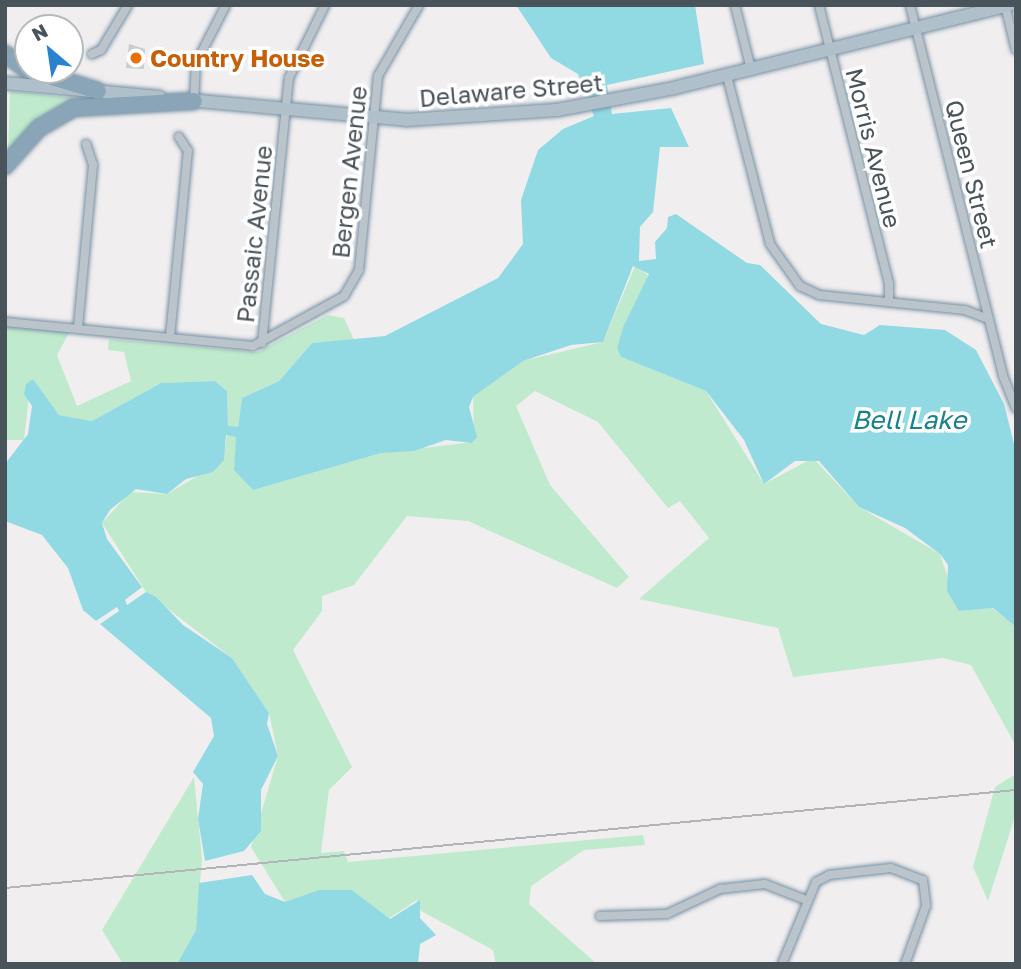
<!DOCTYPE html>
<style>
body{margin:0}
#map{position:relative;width:1021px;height:969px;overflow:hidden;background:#f1eeef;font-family:"Golos Text",sans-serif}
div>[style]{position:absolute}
.green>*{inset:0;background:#c0eacd}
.water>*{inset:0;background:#92dae3}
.building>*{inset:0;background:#c9ccd0}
.roads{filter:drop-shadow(0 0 2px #7690a4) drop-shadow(0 0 2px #7690a4)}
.street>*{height:8px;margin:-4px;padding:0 4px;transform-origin:4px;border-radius:4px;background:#bbc4ca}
.primary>*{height:12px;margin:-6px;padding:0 6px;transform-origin:6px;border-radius:6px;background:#b0c0cb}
.highway>*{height:16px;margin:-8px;padding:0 8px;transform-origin:8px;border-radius:8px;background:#8aa5b8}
.rail>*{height:2px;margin:-1px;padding:0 1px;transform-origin:1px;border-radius:1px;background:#b1b4b8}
.dots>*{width:19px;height:19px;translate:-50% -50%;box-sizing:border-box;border:4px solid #fff;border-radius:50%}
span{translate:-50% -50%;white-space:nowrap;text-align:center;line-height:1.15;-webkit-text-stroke:7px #fff;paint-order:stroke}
.food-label{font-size:24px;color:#c56008;font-weight:700}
.left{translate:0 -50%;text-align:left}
.street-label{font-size:24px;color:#48535a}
.water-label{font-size:26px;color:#19818d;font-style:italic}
.frame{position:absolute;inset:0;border:7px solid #48535a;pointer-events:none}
.north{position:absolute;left:14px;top:14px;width:70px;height:70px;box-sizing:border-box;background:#fff;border:2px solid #b6babd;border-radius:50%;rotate:331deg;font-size:19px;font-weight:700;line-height:28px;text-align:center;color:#48535a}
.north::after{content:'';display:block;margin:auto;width:24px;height:32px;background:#2a82cf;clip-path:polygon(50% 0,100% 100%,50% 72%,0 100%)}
</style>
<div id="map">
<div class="green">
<div style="clip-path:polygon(10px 91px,81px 99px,46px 114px,8px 152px)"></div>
<div style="clip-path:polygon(635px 266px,648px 275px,621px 357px,706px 391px,764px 484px,813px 458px,859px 507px,940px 554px,959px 611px,992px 608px,1016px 626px,1016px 746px,971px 665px,943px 658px,793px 677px,778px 628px,639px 599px,709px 538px,680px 501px,668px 508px,598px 422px,535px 391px,516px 406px,550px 485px,629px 577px,617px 588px,468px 521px,407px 516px,354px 585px,322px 596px,322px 611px,293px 650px,352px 767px,329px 790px,321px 853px,344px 851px,348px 862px,643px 835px,645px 845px,584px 850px,531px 886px,529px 904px,597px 964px,496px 964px,493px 950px,421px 911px,417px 900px,388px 919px,352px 890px,285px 902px,251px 847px,278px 756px,269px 713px,232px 658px,146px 592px,102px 523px,130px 492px,167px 494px,223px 461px,227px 435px,237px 437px,234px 469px,253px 490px,381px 453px,474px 442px,473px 397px,522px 361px,603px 342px)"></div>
<div style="clip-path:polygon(328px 315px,344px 318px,354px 340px,312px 343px,279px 381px,242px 398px,238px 427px,228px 427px,227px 391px,215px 381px,161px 383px,92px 421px,59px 415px,31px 380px,24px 440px,5px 440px,5px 324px,70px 331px,57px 355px,77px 406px,131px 381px,124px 352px,108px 350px,109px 339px,257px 352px)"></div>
<div style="clip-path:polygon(1016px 774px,1016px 813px,988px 901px,973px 867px,995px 787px)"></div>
<div style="clip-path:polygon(194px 777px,202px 859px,196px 930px,177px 964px,123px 964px,102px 930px)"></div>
</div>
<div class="water">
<div style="clip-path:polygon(516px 5px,695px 5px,704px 64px,607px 85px,612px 114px,671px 108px,689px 147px,660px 147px,653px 212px,640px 227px,639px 261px,656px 259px,655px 242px,667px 228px,668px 217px,676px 214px,747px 263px,760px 265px,821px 324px,864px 335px,880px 325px,945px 330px,976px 350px,1004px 404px,1014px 444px,1016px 627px,993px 608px,959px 611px,947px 591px,948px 565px,940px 554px,905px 528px,859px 507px,819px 461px,795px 461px,764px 484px,744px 440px,706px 391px,621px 357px,617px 348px,624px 325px,649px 274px,633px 266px,603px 342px,571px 345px,523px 361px,473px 397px,469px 407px,477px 437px,472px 443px,446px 440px,414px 451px,381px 453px,253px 490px,234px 470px,236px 437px,226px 435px,224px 460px,213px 472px,186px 479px,167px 494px,136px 489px,110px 510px,102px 523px,107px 539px,142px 587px,125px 600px,127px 605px,146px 592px,156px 597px,183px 625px,232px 658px,269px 713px,267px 724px,278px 756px,261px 790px,261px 831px,244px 851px,205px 861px,198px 819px,203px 784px,193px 772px,214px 736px,211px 718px,100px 624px,119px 611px,117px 607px,96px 621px,83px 610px,68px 568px,42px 535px,5px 521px,5px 464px,28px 434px,32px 406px,24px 394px,26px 384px,33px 379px,59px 415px,92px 421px,161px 383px,215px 381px,227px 391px,228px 426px,238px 427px,242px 398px,279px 381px,312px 343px,385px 336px,498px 278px,523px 244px,521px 200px,538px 150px,563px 129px,594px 116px,578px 74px,551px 58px)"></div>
<div style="clip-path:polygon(252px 875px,265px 894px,285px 902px,319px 890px,352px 890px,390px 919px,420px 900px,420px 918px,436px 935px,420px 944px,418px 964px,177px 964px,196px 930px,199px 883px)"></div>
</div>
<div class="building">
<div style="clip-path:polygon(129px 44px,145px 49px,144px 69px,126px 68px)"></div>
</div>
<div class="roads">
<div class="street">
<div style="left:735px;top:5px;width:66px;rotate:76deg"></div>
<div style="left:819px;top:5px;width:287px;rotate:75.9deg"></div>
<div style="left:889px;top:283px;width:18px;rotate:90deg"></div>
<div style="left:910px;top:5px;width:382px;rotate:75.9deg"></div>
<div style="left:1003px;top:376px;width:35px;rotate:68deg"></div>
<div style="left:1005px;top:5px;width:46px;rotate:76.3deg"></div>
<div style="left:92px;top:54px;width:10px;rotate:-24deg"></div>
<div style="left:101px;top:50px;width:52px;rotate:-59deg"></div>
<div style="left:727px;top:76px;width:173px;rotate:75.6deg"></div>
<div style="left:770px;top:244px;width:52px;rotate:54.5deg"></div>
<div style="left:800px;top:286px;width:21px;rotate:25deg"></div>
<div style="left:819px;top:295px;width:147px;rotate:5.9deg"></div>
<div style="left:965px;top:310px;width:25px;rotate:21deg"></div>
<div style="left:194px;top:101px;width:38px;rotate:-87deg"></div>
<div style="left:196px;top:63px;width:65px;rotate:-62.7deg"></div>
<div style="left:5px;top:322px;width:249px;rotate:5.5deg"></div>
<div style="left:253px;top:346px;width:104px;rotate:-28.8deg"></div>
<div style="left:344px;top:296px;width:30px;rotate:-60deg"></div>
<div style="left:359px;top:270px;width:195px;rotate:-84.4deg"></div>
<div style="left:378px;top:76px;width:82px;rotate:-60deg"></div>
<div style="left:78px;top:327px;width:163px;rotate:-84.7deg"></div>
<div style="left:93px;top:165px;width:22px;rotate:-108deg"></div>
<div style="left:170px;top:337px;width:187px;rotate:-84.5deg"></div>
<div style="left:188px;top:151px;width:17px;rotate:-123deg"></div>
<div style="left:262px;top:343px;width:266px;rotate:-84.2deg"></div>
<div style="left:289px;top:78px;width:81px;rotate:-63.7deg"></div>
<div style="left:600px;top:916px;width:67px;rotate:-1.7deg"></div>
<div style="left:667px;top:914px;width:59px;rotate:-25.3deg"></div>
<div style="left:720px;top:889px;width:45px;rotate:-6.3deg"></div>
<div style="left:765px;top:884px;width:44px;rotate:21.3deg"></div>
<div style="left:782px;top:964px;width:89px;rotate:-67.5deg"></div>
<div style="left:816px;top:882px;width:15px;rotate:-28deg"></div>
<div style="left:829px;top:875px;width:62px;rotate:-6.4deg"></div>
<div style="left:891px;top:868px;width:34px;rotate:21deg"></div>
<div style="left:923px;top:880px;width:26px;rotate:83deg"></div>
<div style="left:926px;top:906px;width:62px;rotate:109.9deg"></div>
</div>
<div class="primary">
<div style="left:5px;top:83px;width:155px;rotate:5.2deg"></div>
<div style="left:188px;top:100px;width:219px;rotate:5.2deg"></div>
<div style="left:406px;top:120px;width:151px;rotate:-3.8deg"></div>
<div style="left:557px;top:110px;width:119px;rotate:-10.6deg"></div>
<div style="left:674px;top:88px;width:346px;rotate:-13.9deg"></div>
</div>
<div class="highway">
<div style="left:5px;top:54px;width:28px;rotate:35deg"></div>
<div style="left:29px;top:70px;width:72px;rotate:16.9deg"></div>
<div style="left:5px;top:166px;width:51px;rotate:-48.2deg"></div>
<div style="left:39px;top:128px;width:39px;rotate:-30deg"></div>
<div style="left:73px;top:108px;width:121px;rotate:-3.3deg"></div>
</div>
</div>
<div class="rail">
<div style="left:5px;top:888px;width:1016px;rotate:-5.54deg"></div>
</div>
<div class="dots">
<div style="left:136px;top:58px;background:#e8710a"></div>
</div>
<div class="food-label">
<span class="left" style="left:150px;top:58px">Country House</span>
</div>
<div class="street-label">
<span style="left:511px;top:90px;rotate:-5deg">Delaware Street</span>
<span style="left:874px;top:148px;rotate:76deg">Morris Avenue</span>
<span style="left:349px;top:172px;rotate:-84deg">Bergen Avenue</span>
<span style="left:972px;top:174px;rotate:76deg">Queen Street</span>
<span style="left:254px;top:234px;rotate:-84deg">Passaic Avenue</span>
</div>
<div class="water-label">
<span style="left:909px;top:420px">Bell Lake</span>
</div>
<div class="frame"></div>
<div class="north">N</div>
</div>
